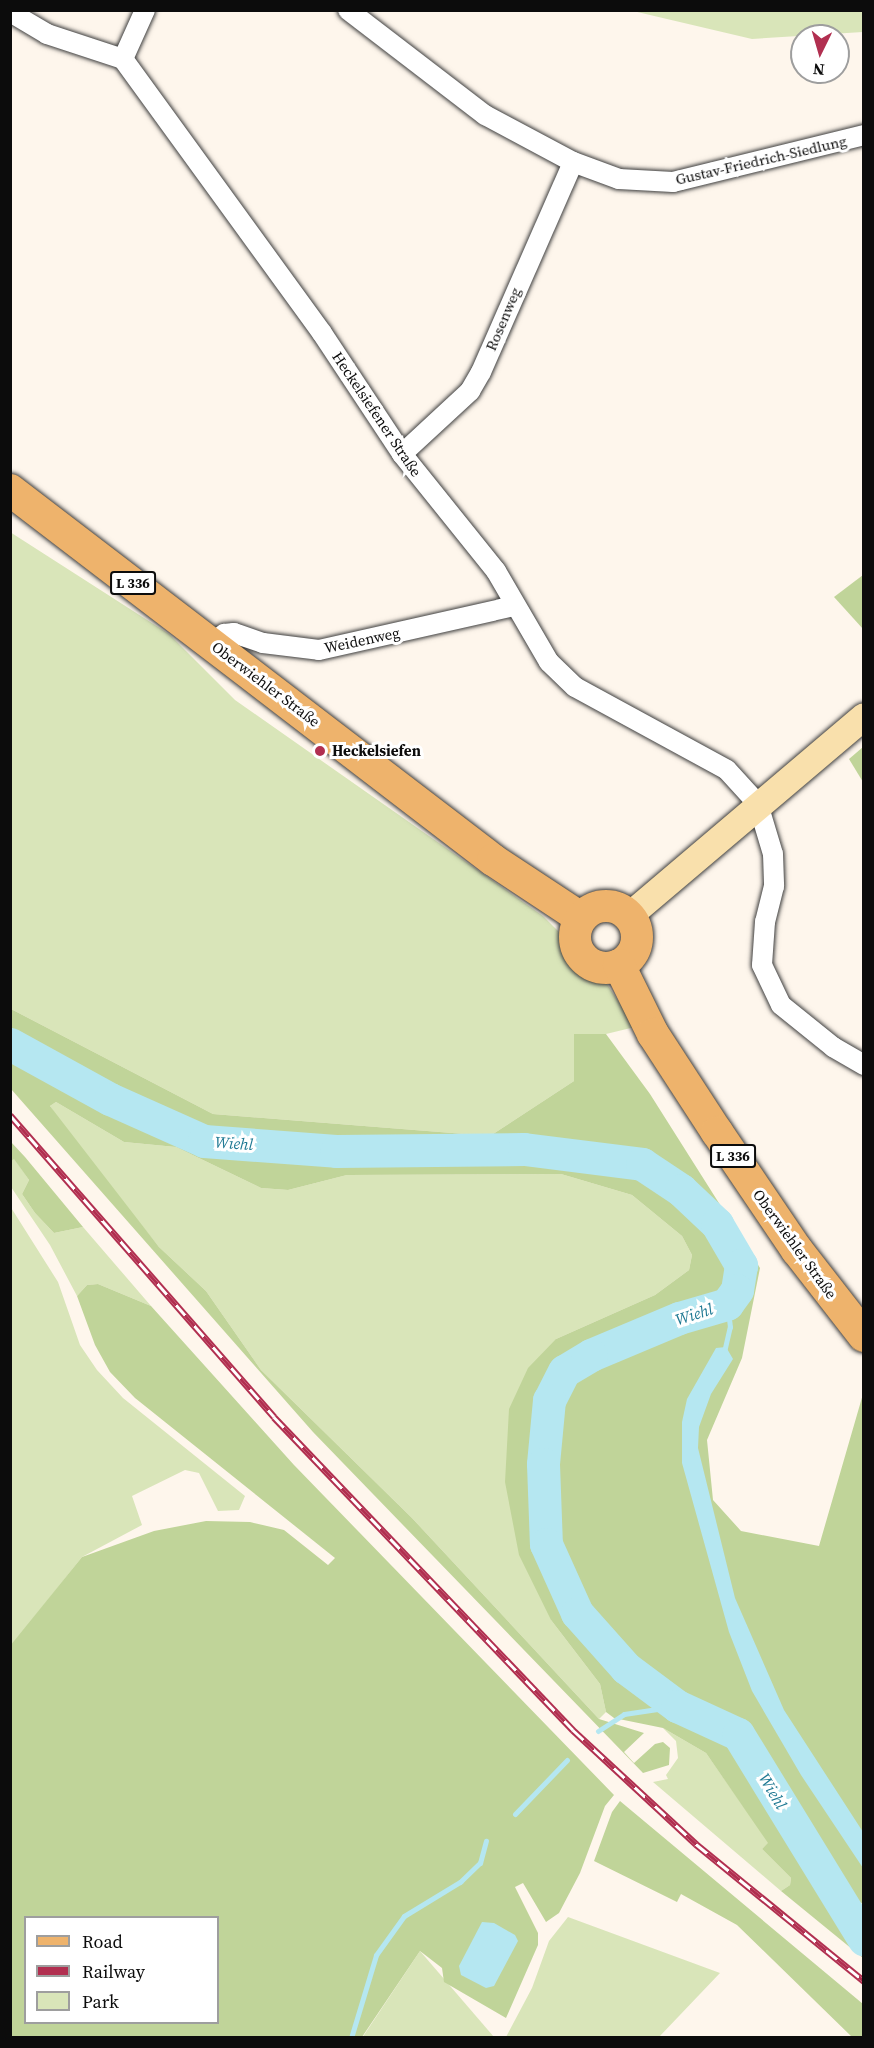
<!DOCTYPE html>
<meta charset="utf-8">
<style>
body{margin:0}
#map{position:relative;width:874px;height:2048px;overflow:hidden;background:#fef6ec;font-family:"Source Serif 4",serif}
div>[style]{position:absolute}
.green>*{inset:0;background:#d9e5b9}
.forest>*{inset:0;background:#c0d499}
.water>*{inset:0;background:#b5e7f1}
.stream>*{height:5px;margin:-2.5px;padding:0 2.5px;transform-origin:2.5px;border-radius:2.5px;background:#b5e7f1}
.river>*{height:33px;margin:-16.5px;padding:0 16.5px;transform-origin:16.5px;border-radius:16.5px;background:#b5e7f1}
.roads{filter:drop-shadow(0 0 2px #3f3f3f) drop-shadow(0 0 2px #3f3f3f)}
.minor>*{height:20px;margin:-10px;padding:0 10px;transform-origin:10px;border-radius:10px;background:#fff}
.secondary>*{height:27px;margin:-13.5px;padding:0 13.5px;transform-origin:13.5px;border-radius:13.5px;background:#f9e0ac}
.primary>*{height:32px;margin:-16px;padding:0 16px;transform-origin:16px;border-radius:16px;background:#eeb36c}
.primary>.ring{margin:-16px;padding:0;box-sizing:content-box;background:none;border:32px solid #eeb36c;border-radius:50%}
.rail>*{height:7px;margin-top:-3.5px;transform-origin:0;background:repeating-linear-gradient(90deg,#fff 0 14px,#b12f50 0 28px);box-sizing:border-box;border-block:2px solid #b12f50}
.dots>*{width:16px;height:16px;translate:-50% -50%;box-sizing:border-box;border:3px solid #fff;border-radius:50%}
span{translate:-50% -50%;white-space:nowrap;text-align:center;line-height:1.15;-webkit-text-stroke:6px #fff;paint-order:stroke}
.shield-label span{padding:2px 4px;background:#fff;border:2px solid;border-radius:4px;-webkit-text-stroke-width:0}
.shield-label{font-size:14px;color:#0c0c0c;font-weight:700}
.street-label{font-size:15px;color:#0c0c0c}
.poi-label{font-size:15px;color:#0c0c0c;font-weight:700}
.left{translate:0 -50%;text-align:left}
.water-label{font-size:16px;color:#1f7993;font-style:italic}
.frame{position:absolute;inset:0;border:12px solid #0c0c0c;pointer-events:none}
.legend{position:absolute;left:24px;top:1916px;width:195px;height:108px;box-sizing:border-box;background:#fff;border:2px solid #9e9e9e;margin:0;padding:8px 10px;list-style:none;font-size:18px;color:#0c0c0c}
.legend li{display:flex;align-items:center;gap:12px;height:30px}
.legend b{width:30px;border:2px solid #9e9e9e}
.north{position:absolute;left:790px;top:24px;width:60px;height:60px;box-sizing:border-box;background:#fff;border:2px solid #9e9e9e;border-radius:50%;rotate:185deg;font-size:16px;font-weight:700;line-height:24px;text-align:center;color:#0c0c0c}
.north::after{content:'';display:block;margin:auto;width:21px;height:27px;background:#b12f50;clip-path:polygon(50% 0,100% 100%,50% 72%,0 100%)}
</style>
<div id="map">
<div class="green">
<div style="clip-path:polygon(633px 11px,863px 11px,863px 32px,752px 39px)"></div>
<div style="clip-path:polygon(10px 532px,169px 634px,235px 700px,543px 916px,560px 933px,567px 964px,605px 981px,635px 1027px,606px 1034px,574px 1034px,574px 1081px,490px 1136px,213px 1114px,11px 1009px)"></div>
<div style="clip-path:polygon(56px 1102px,124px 1142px,176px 1147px,261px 1188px,288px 1190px,347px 1175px,561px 1174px,632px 1195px,682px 1236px,692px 1255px,689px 1270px,655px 1295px,556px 1339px,551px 1620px,600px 1684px,606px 1712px,599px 1719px,412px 1518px,261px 1370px,206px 1291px,159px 1247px,68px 1134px,50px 1106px)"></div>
<div style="clip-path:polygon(14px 1158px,29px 1180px,22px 1194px,35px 1213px,54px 1233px,83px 1227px,151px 1306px,98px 1284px,87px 1285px,77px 1296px,50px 1245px,11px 1187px,11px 1161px)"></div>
<div style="clip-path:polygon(10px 1206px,58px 1282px,80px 1345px,97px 1370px,123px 1398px,245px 1496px,239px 1510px,218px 1511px,199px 1473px,185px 1470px,132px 1496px,142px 1525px,82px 1557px,11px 1646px)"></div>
<div style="clip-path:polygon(663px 1728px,706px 1753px,769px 1843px,762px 1849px,791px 1878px,790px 1885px,781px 1891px,653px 1782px,668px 1779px,666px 1775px,678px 1758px,676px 1741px)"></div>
<div style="clip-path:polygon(568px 1917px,720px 1973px,659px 2037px,506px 2037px,532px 1988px,549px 1941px)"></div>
<div style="clip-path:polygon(420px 1951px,494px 2037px,362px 2038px)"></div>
</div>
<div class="forest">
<div style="clip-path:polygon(863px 575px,863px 629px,834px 597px)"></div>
<div style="clip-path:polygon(863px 747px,863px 782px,849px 759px)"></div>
<div style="clip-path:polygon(11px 1009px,213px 1114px,490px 1136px,574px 1081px,574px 1034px,606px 1034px,650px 1094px,760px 1268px,742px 1358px,707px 1440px,713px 1500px,741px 1531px,819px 1546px,863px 1394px,864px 1900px,852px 1915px,863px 1924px,863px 1958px,781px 1891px,790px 1885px,791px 1878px,762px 1849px,768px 1843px,706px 1753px,663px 1728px,614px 1718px,606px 1712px,600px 1684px,551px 1620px,519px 1555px,505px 1482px,509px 1409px,528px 1368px,556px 1339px,655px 1295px,689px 1270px,692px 1255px,682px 1236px,632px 1195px,561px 1174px,347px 1175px,288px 1190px,261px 1188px,176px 1147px,124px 1142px,56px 1102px,50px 1106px,159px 1247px,206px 1291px,261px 1370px,412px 1518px,599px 1719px,644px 1733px,624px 1752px,634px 1763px,655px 1744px,663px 1742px,670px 1748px,669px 1765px,643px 1773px,313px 1432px,11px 1089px)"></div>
<div style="clip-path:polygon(11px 1142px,25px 1157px,83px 1227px,54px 1233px,35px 1213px,22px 1194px,29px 1180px,14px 1159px,11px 1161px)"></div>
<div style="clip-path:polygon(evenodd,98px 1284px,151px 1306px,294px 1465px,614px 1795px,605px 1806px,580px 1873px,559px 1913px,546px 1922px,523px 1883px,515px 1887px,538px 1933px,538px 1945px,506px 2018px,444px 1982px,442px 1968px,420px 1951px,362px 2037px,11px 2037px,10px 1646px,82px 1557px,154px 1531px,206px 1521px,250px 1522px,284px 1530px,328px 1565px,335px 1558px,135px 1398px,110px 1372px,95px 1345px,77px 1296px,87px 1285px,98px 1284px,26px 1918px,218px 1918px,218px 2022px,26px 2022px,26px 1918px)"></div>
<div style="clip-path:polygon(620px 1801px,863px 2004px,863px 2037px,852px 2037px,737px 1925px,681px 1894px,677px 1902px,594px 1861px,612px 1812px)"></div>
</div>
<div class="water">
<div style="clip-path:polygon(726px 1347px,733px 1359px,711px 1394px,699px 1427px,698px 1448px,735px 1598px,784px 1710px,863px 1832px,863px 1868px,801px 1775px,752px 1691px,729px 1632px,682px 1463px,682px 1422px,687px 1399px,716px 1348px)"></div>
<div style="clip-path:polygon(482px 1922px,494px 1923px,515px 1935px,518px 1941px,494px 1986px,486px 1988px,461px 1975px,459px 1966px)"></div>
</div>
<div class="stream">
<div style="left:724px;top:1352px;width:26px;rotate:-77deg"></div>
<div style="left:730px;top:1327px;width:23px;rotate:-97deg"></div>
<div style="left:598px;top:1731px;width:31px;rotate:-33deg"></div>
<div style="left:624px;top:1714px;width:54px;rotate:-8.6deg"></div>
<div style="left:515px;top:1814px;width:75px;rotate:-46.1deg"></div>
<div style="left:351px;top:2038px;width:87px;rotate:-73.2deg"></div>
<div style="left:376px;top:1955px;width:48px;rotate:-54.3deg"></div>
<div style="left:404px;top:1916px;width:66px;rotate:-31.3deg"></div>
<div style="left:460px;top:1882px;width:28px;rotate:-44deg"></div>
<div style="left:480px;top:1863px;width:23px;rotate:-75deg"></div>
</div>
<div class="river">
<div style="left:10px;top:1044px;width:114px;rotate:28.8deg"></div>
<div style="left:110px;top:1099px;width:103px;rotate:24.1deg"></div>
<div style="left:204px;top:1141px;width:132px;rotate:4.3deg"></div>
<div style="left:336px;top:1151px;width:188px;rotate:-0.6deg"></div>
<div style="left:524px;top:1149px;width:119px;rotate:7.2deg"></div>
<div style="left:642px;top:1164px;width:47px;rotate:33.7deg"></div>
<div style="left:681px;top:1190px;width:50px;rotate:43.4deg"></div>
<div style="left:717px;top:1224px;width:48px;rotate:59.7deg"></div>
<div style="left:741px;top:1265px;width:25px;rotate:99deg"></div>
<div style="left:737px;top:1290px;width:17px;rotate:126deg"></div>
<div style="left:727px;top:1304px;width:50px;rotate:163.7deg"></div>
<div style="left:679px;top:1318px;width:95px;rotate:157.2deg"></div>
<div style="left:591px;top:1355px;width:31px;rotate:149deg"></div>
<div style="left:564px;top:1371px;width:33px;rotate:117deg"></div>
<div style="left:549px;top:1400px;width:64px;rotate:95.4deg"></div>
<div style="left:543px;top:1464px;width:80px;rotate:87.9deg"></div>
<div style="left:546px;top:1544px;width:76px;rotate:65.8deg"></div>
<div style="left:577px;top:1613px;width:74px;rotate:48.3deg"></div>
<div style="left:626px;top:1668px;width:64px;rotate:36.7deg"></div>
<div style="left:677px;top:1706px;width:67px;rotate:24.7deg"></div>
<div style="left:738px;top:1734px;width:241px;rotate:58.5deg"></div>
</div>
<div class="roads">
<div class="minor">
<div style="left:348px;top:10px;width:173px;rotate:37.5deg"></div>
<div style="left:485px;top:115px;width:100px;rotate:28.1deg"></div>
<div style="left:573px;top:162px;width:49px;rotate:20.3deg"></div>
<div style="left:619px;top:179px;width:54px;rotate:3.2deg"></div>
<div style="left:673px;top:182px;width:197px;rotate:-13.8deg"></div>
<div style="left:10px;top:12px;width:43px;rotate:30.7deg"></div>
<div style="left:47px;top:34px;width:80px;rotate:18.2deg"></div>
<div style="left:123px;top:59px;width:339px;rotate:54deg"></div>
<div style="left:322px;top:333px;width:145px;rotate:56.5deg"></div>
<div style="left:402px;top:454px;width:150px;rotate:51.2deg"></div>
<div style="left:496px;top:571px;width:105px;rotate:59.8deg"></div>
<div style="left:549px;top:662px;width:36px;rotate:44deg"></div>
<div style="left:575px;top:687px;width:173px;rotate:28.6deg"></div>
<div style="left:727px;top:770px;width:46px;rotate:47.6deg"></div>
<div style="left:758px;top:804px;width:52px;rotate:73.3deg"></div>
<div style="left:773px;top:854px;width:32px;rotate:88deg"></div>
<div style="left:774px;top:886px;width:37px;rotate:104deg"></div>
<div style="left:765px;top:922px;width:43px;rotate:94deg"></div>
<div style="left:762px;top:965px;width:44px;rotate:64.6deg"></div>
<div style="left:781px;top:1005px;width:67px;rotate:38.9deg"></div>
<div style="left:833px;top:1047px;width:36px;rotate:30deg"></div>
<div style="left:123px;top:59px;width:54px;rotate:-65.8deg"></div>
<div style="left:402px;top:454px;width:93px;rotate:-42.8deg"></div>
<div style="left:470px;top:391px;width:22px;rotate:-60deg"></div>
<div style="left:481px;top:372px;width:229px;rotate:-66.3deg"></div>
<div style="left:214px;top:645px;width:15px;rotate:-48deg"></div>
<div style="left:224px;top:634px;width:10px;rotate:-6deg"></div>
<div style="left:234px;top:633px;width:31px;rotate:19deg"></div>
<div style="left:263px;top:643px;width:56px;rotate:7.1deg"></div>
<div style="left:319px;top:650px;width:201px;rotate:-12.7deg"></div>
</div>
<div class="secondary">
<div style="left:628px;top:916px;width:309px;rotate:-40.3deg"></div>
</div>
<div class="primary">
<div style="left:10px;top:490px;width:608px;rotate:37.45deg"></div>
<div style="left:493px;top:860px;width:105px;rotate:33.4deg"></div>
<div class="ring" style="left:575px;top:906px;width:30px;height:30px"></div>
<div style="left:619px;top:965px;width:77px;rotate:63.8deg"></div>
<div style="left:653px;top:1034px;width:117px;rotate:56.9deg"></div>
<div style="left:717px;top:1132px;width:143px;rotate:55.9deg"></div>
<div style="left:797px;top:1250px;width:109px;rotate:52.1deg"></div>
</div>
</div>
<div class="rail">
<div style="left:10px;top:1115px;width:401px;rotate:48.8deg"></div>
<div style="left:274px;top:1417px;width:433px;rotate:46.3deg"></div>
<div style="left:573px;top:1730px;width:168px;rotate:42.8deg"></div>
<div style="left:696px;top:1844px;width:217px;rotate:39.2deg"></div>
</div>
<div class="dots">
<div style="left:320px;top:751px;background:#b12f50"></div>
</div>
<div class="shield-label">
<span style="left:133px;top:583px">L 336</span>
<span style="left:733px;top:1156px">L 336</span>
</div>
<div class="street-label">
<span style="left:761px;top:160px;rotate:-13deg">Gustav-Friedrich-Siedlung</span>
<span style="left:503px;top:319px;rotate:-67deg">Rosenweg</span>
<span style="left:377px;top:414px;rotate:56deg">Heckelsiefener Straße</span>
<span style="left:362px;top:640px;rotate:-12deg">Weidenweg</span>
<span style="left:266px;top:684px;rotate:37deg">Oberwiehler Straße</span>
<span style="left:795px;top:1244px;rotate:54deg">Oberwiehler Straße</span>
</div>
<div class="poi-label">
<span class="left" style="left:332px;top:751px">Heckelsiefen</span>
</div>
<div class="water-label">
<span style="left:234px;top:1143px;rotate:4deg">Wiehl</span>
<span style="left:694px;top:1314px;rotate:-18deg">Wiehl</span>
<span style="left:773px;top:1791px;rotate:59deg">Wiehl</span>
</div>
<div class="frame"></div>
<ul class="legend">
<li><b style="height:8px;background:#eeb36c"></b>Road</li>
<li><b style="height:8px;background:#b12f50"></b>Railway</li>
<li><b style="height:16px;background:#d9e5b9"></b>Park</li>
</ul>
<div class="north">N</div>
</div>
